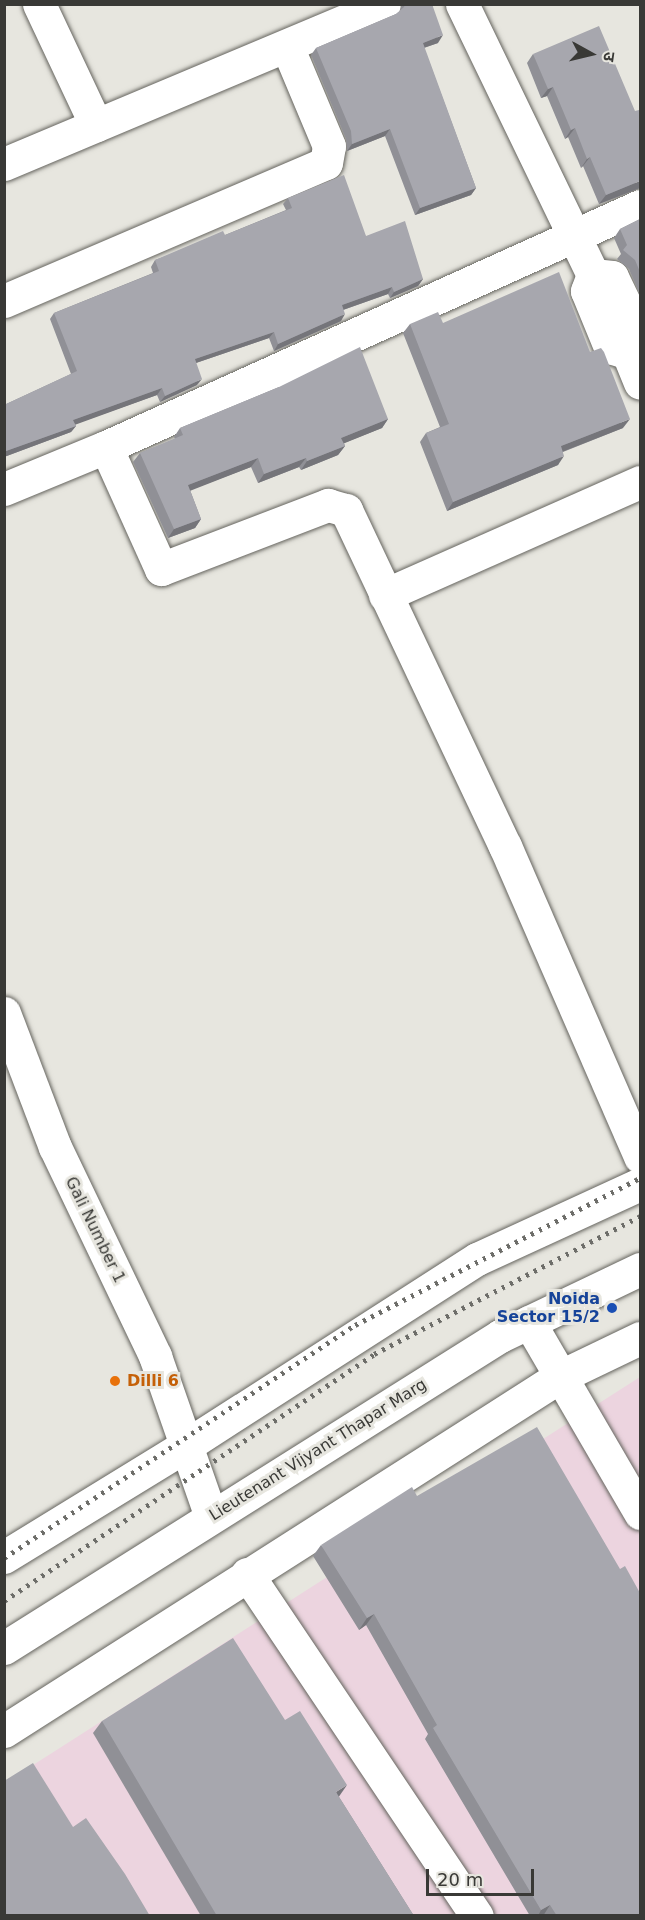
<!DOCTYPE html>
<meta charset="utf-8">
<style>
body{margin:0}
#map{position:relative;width:645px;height:1920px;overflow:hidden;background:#e7e6df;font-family:"DejaVu Sans","Noto Sans Devanagari",sans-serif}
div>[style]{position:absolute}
.industrial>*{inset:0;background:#ecd4df}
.roads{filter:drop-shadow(0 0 2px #65645e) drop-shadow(0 0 2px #65645e)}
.street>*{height:33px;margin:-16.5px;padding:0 16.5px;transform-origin:16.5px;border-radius:16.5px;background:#fff}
.secondary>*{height:33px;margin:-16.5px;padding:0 16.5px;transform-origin:16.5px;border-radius:16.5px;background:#fff}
.rail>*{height:4.5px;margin-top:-2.25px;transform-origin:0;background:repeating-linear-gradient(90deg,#6d6d69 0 3px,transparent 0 9px)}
.wall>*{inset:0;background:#909096}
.shaded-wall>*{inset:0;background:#75757a}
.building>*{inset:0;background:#a7a7ae}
.dots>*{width:16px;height:16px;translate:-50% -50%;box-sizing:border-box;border:3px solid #e7e6df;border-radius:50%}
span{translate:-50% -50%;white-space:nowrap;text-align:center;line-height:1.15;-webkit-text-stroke:6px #e7e6df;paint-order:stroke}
.street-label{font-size:16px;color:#393936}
.transit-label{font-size:16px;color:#164399;font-weight:700}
.right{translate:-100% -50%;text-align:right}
.food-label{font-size:16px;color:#c56008;font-weight:700}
.left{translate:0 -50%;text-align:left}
.frame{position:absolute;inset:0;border:6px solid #393936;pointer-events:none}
.north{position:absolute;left:561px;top:24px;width:60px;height:60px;-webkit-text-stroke:4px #e7e6df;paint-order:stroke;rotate:98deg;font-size:16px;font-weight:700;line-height:24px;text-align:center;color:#393936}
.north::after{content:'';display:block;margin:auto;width:21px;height:27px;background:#393936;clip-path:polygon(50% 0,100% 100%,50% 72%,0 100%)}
.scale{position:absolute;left:426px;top:1869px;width:108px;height:27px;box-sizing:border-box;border:3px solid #393936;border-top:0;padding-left:8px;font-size:18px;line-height:21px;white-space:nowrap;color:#393936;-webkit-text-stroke:4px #e7e6df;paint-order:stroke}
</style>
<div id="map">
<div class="industrial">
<div style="clip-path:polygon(640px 1377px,640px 1915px,5px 1916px,5px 1783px)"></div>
</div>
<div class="roads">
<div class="street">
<div style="left:39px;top:4px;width:134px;rotate:64.8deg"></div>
<div style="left:462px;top:4px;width:301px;rotate:64.2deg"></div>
<div style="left:593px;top:275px;width:17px;rotate:111deg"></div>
<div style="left:587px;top:291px;width:61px;rotate:67.7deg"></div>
<div style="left:610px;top:347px;width:19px;rotate:18deg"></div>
<div style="left:628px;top:353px;width:32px;rotate:68deg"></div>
<div style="left:4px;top:164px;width:412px;rotate:-22.8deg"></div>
<div style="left:593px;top:275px;width:19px;rotate:6deg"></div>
<div style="left:612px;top:277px;width:49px;rotate:64.5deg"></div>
<div style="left:633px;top:321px;width:17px;rotate:77deg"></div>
<div style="left:637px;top:338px;width:17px;rotate:121deg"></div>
<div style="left:4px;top:301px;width:350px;rotate:-23.2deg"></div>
<div style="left:326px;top:163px;width:17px;rotate:-80deg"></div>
<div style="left:329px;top:146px;width:108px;rotate:-112.8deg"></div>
<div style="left:106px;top:447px;width:134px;rotate:65.7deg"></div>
<div style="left:161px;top:569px;width:179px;rotate:-21deg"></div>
<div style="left:328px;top:505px;width:19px;rotate:16deg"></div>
<div style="left:346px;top:510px;width:372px;rotate:64.7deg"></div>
<div style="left:505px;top:846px;width:339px;rotate:66.5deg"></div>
<div style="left:4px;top:489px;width:110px;rotate:-22.4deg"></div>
<div style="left:106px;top:447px;width:586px;rotate:-24.29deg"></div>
<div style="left:385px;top:595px;width:279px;rotate:-23.9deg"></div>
<div style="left:4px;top:1013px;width:143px;rotate:69.2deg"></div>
<div style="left:55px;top:1147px;width:232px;rotate:64.4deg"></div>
<div style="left:155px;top:1356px;width:170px;rotate:70.8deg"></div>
<div style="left:529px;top:1322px;width:221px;rotate:59.8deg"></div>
<div style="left:247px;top:1574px;width:412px;rotate:56.1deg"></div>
<div style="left:4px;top:1731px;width:658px;rotate:-32.53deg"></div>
<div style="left:559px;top:1377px;width:90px;rotate:-25.7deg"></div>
</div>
<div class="secondary">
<div style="left:4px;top:1557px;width:215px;rotate:-31.5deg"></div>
<div style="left:187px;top:1445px;width:345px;rotate:-32.7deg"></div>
<div style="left:477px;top:1259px;width:179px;rotate:-24.7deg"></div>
<div style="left:4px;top:1648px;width:586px;rotate:-32.17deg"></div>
<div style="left:500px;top:1336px;width:155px;rotate:-25.6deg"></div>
</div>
</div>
<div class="rail">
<div style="left:4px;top:1558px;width:421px;rotate:-33.6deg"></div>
<div style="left:355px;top:1325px;width:321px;rotate:-27.3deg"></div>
<div style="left:4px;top:1601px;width:445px;rotate:-33.7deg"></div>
<div style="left:374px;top:1354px;width:300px;rotate:-27.4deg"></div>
</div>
<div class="wall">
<div style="clip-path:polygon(402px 4px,432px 4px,438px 43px,424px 48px,476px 188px,471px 195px,415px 215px,385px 136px,347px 151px,346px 139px,311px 55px,316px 48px,396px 14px,400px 11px)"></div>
<div style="clip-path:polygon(533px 54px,640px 188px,599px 204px,583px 166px,581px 168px,568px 137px,565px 139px,547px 96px,541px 98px,527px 63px)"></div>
<div style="clip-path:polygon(288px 198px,366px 236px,423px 279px,418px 286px,390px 298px,388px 294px,343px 310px,341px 321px,274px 351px,269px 338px,196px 363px,197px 385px,160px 402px,157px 395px,75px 424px,76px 426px,71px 432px,4px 457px,4px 405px,71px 374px,50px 319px,54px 313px,153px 273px,151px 267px,155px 260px,225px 235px,286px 210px,283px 204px)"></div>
<div style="clip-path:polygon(640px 219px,640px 295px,629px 269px,617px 259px,621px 254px,614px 238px,620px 229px)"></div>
<div style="clip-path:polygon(443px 323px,590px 352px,623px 428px,563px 452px,558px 465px,447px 511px,420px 442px,426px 433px,440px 427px,403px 333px,410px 324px)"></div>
<div style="clip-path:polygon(279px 387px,388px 419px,382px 428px,344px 443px,345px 446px,338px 455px,301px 470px,299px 467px,258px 483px,251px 467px,190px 490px,201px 519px,195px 528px,168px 538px,133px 462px,140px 453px,175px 439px,174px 437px,180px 428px)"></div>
<div style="clip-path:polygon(321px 1545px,640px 1916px,530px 1916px,425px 1739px,428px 1734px,366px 1625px,359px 1630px,313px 1556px)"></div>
<div style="clip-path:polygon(285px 1720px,339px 1797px,414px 1916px,201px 1916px,93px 1733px,102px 1721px)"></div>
</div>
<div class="shaded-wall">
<div style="clip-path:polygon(443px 35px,438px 43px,417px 50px,423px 43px)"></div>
<div style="clip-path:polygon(553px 87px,547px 96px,541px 98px,548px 89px)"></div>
<div style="clip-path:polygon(575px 128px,568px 137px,565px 139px,571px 130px)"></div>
<div style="clip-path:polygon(390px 129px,385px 136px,347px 151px,352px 144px)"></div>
<div style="clip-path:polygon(590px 157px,583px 166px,581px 168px,587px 159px)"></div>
<div style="clip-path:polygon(640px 181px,640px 188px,599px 204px,606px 195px)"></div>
<div style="clip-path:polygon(476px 188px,471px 195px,415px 215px,420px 208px)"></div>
<div style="clip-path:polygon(423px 279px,418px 286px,390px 298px,394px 292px)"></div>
<div style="clip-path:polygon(392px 287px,388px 294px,337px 312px,342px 305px)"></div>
<div style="clip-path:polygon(345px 314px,341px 321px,274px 351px,278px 344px)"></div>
<div style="clip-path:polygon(274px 332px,269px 338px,190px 365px,195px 359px)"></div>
<div style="clip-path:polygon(202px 379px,197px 385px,160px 402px,165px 396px)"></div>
<div style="clip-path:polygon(162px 388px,157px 395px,69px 427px,73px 420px)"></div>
<div style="clip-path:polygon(388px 419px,382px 428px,335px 447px,341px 438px)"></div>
<div style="clip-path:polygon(630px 419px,623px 428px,554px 455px,561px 446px)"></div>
<div style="clip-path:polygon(76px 426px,71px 432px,4px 457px,4px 454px,6px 451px)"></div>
<div style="clip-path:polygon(345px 446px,338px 455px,301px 470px,307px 461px)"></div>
<div style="clip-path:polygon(564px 456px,558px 465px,447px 511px,453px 502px)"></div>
<div style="clip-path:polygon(258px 458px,251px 467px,182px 494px,188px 485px)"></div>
<div style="clip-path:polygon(306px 458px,299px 467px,258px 483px,264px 474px)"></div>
<div style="clip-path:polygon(201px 519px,195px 528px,168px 538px,174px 529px)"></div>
<div style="clip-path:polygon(374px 1614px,366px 1625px,359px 1630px,367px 1618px)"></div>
<div style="clip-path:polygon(347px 1785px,338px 1798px,336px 1792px)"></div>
<div style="clip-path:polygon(550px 1905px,543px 1916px,538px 1916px,541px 1910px)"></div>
</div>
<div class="building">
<div style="clip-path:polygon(405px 4px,432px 4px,443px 35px,423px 43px,476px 188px,420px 208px,390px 129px,352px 144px,351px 131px,316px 48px,396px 14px,404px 7px)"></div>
<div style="clip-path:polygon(599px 26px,635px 111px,639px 110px,640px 113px,640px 181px,606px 195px,590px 157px,587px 159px,575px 128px,571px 130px,553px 87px,548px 89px,533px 54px)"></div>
<div style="clip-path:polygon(344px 175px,366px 236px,405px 221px,423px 279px,394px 292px,392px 287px,342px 305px,345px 314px,278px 344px,274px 332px,195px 359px,202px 379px,165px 396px,162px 388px,73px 420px,76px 426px,6px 451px,4px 448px,4px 405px,77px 371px,54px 313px,159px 271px,155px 260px,223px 231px,225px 235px,292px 208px,288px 198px)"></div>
<div style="clip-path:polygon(640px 219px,640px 272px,635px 260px,623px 250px,627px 245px,620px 229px)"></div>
<div style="clip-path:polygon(559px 272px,590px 352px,601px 348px,604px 352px,630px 419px,561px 446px,564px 456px,453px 502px,426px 433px,449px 424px,410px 324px,438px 312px,443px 323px)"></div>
<div style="clip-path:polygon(360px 347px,388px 419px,341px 438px,345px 446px,307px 461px,306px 458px,264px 474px,258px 458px,188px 485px,201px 519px,174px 529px,140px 453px,183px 435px,180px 428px,279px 387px)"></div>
<div style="clip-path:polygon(537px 1427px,620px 1569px,625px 1566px,640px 1593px,640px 1916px,557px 1916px,550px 1905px,541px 1910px,433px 1728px,437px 1725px,374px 1614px,367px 1618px,321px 1545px,412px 1487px,417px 1496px)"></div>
<div style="clip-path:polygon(233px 1638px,285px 1720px,300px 1711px,347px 1785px,336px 1792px,414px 1916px,217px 1916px,102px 1721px)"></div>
<div style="clip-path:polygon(33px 1763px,73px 1827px,86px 1818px,125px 1874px,150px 1916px,4px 1916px,4px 1781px)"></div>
</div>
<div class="dots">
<div style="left:612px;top:1308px;background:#1a4fb4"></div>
<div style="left:115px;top:1381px;background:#e8710a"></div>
</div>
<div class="street-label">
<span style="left:95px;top:1230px;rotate:64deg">Gali Number 1</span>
<span style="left:318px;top:1450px;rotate:-32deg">Lieutenant Vijyant Thapar Marg</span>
</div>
<div class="transit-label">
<span class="right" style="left:600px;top:1308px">Noida<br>Sector 15/2</span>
</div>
<div class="food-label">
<span class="left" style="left:127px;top:1381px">Dilli 6</span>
</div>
<div class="frame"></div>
<div class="north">उ</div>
<div class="scale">20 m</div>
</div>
